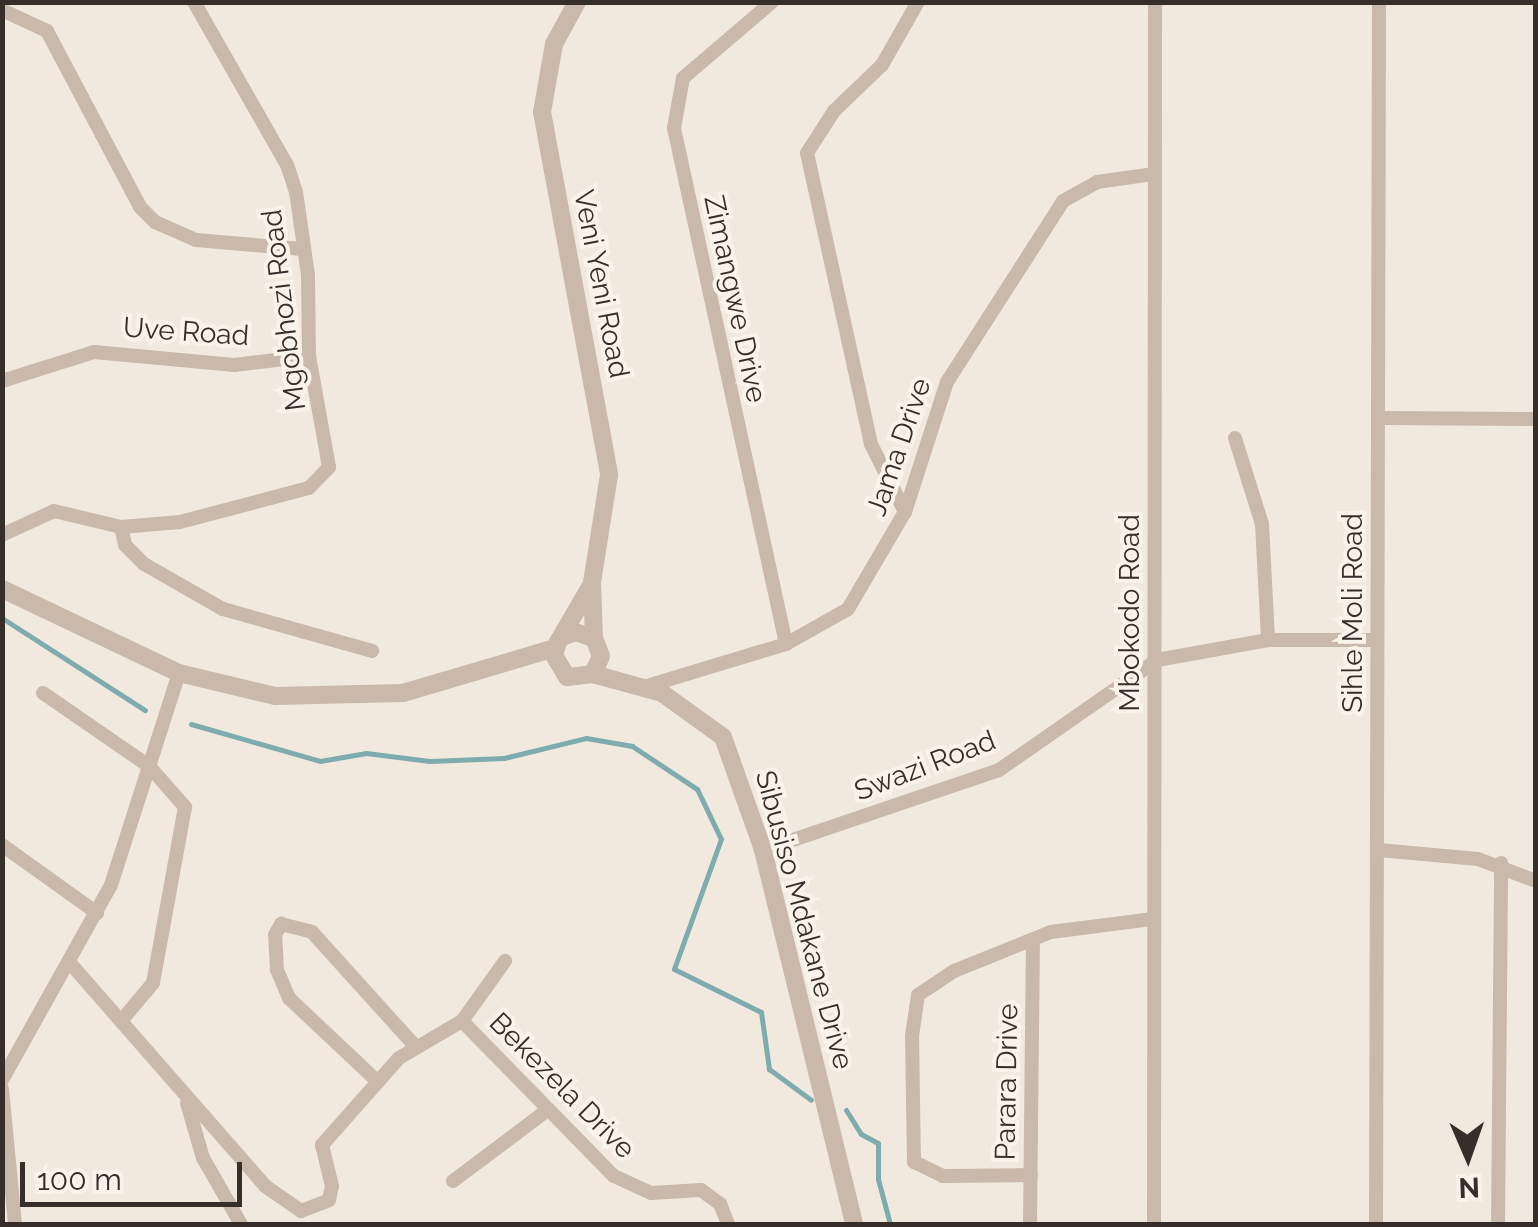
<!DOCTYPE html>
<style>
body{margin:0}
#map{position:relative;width:1538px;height:1227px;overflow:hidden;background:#f2e9de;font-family:Raleway,sans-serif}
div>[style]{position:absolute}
.stream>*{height:5px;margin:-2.5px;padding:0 2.5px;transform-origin:2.5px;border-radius:2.5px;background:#7dabae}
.minor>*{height:14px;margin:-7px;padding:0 7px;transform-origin:7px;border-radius:7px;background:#cab9aa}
.tertiary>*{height:18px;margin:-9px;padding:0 9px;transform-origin:9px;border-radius:9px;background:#cab9aa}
span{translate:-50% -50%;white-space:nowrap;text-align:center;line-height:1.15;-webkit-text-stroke:8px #f9f3ea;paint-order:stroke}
.street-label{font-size:28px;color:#372e29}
.frame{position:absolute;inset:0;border:5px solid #372e29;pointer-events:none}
.north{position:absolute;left:1418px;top:1107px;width:100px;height:100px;-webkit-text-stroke:8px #f9f3ea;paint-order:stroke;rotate:178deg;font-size:28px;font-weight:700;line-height:40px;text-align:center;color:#372e29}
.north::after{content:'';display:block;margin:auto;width:35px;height:45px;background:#372e29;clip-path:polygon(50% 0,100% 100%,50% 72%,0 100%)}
.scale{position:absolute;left:20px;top:1162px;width:222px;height:45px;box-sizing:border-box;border:5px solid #372e29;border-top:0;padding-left:12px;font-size:30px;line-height:35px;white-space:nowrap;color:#372e29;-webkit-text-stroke:8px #f9f3ea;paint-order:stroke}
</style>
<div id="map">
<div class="stream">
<div style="left:2px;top:618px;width:170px;rotate:32.8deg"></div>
<div style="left:191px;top:724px;width:134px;rotate:16deg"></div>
<div style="left:320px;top:761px;width:47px;rotate:-9.9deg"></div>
<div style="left:366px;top:753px;width:64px;rotate:7.1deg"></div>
<div style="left:430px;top:761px;width:74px;rotate:-2.3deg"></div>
<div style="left:504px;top:758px;width:84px;rotate:-13.7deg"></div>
<div style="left:586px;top:738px;width:47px;rotate:9.9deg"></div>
<div style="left:632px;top:746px;width:78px;rotate:33.5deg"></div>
<div style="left:697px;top:789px;width:55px;rotate:64.4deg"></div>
<div style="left:721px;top:839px;width:138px;rotate:109.9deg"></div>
<div style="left:674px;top:969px;width:97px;rotate:26.3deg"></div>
<div style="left:761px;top:1012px;width:58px;rotate:82deg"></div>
<div style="left:769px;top:1069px;width:52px;rotate:36.4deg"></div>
<div style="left:846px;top:1110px;width:28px;rotate:58deg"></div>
<div style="left:861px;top:1134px;width:19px;rotate:28deg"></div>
<div style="left:878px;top:1143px;width:36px;rotate:90deg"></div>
<div style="left:878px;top:1179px;width:47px;rotate:75.1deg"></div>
</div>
<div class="minor">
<div style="left:772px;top:2px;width:117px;rotate:139.5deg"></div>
<div style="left:683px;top:78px;width:51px;rotate:100.2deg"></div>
<div style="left:674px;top:128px;width:528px;rotate:77.75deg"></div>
<div style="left:2px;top:10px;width:50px;rotate:25deg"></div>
<div style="left:47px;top:31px;width:199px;rotate:62.1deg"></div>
<div style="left:140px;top:207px;width:21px;rotate:45deg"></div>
<div style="left:155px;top:222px;width:45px;rotate:23.7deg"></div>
<div style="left:196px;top:240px;width:106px;rotate:4.9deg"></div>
<div style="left:2px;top:381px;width:96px;rotate:-17.5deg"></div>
<div style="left:94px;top:352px;width:141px;rotate:5.3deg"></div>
<div style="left:234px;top:365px;width:76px;rotate:-6.8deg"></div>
<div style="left:1380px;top:418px;width:156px;rotate:0.4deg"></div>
<div style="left:1235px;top:438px;width:90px;rotate:72.6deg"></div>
<div style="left:1262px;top:524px;width:116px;rotate:87deg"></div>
<div style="left:905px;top:512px;width:76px;rotate:-116.6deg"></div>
<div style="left:871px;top:444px;width:298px;rotate:-102.4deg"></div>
<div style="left:807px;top:153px;width:50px;rotate:-57.3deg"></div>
<div style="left:834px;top:111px;width:66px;rotate:-43.8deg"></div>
<div style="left:882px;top:65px;width:73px;rotate:-60.3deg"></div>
<div style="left:121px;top:527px;width:18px;rotate:77deg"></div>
<div style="left:125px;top:545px;width:27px;rotate:45deg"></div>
<div style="left:144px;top:564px;width:91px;rotate:29.7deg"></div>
<div style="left:223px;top:609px;width:155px;rotate:15.7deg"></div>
<div style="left:2px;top:535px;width:57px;rotate:-24.8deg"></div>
<div style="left:54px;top:511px;width:69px;rotate:13.4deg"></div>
<div style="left:121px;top:527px;width:59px;rotate:-4.8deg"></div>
<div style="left:180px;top:522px;width:133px;rotate:-14.8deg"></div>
<div style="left:309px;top:488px;width:29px;rotate:-46deg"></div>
<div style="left:329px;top:467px;width:113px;rotate:-100.2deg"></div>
<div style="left:309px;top:356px;width:81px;rotate:-90.7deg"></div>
<div style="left:308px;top:275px;width:84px;rotate:-98.2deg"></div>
<div style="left:296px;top:192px;width:28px;rotate:-108deg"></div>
<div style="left:287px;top:165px;width:188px;rotate:-119.7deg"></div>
<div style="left:647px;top:686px;width:145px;rotate:-16.8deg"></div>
<div style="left:786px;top:644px;width:71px;rotate:-29.4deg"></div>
<div style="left:848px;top:609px;width:113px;rotate:-59.6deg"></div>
<div style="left:905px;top:512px;width:137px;rotate:-72.1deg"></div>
<div style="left:947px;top:382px;width:215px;rotate:-57.3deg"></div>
<div style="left:1063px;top:201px;width:39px;rotate:-29deg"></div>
<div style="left:1097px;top:182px;width:58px;rotate:-8deg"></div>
<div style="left:43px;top:693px;width:129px;rotate:34.6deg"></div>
<div style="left:149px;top:766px;width:55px;rotate:48.7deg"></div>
<div style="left:185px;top:807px;width:179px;rotate:100.3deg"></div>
<div style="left:153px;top:983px;width:48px;rotate:130deg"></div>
<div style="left:2px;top:845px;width:117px;rotate:35.6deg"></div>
<div style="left:763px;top:850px;width:249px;rotate:-18.7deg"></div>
<div style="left:999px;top:770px;width:193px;rotate:-34.8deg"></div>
<div style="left:1157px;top:660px;width:113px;rotate:-10.2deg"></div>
<div style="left:1268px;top:640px;width:109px"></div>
<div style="left:1379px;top:850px;width:99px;rotate:5.2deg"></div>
<div style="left:1478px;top:859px;width:62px;rotate:20.8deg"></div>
<div style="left:70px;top:963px;width:296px;rotate:48.8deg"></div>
<div style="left:265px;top:1186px;width:44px;rotate:34.8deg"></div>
<div style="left:301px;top:1211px;width:30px;rotate:-21deg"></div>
<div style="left:329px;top:1200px;width:14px;rotate:-78deg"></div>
<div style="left:332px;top:1186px;width:42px;rotate:-103.7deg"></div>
<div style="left:322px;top:1145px;width:116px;rotate:-48.5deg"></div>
<div style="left:399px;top:1058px;width:73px;rotate:-30.4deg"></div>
<div style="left:462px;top:1021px;width:74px;rotate:-54.4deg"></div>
<div style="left:462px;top:1021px;width:217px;rotate:45.6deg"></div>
<div style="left:614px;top:1176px;width:41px;rotate:24.7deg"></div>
<div style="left:651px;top:1193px;width:50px;rotate:-3.4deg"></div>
<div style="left:701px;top:1190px;width:24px;rotate:36deg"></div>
<div style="left:720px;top:1204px;width:22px;rotate:68deg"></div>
<div style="left:2px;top:1080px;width:223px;rotate:-60.8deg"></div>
<div style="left:111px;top:885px;width:223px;rotate:-72.2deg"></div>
<div style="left:378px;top:1082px;width:122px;rotate:-136.7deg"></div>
<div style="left:289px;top:998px;width:30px;rotate:-113deg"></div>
<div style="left:277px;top:970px;width:35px;rotate:-93deg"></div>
<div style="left:275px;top:935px;width:13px;rotate:-61deg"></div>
<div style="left:281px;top:924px;width:32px;rotate:14deg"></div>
<div style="left:312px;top:932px;width:155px;rotate:47.9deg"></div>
<div style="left:2px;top:1089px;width:136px;rotate:84.5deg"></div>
<div style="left:187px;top:1103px;width:57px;rotate:73.8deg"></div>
<div style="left:203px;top:1158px;width:76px;rotate:60.1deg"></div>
<div style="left:1031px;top:1175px;width:88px;rotate:179.3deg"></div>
<div style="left:943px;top:1176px;width:32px;rotate:-154deg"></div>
<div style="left:914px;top:1162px;width:126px;rotate:-90.9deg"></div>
<div style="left:912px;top:1036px;width:41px;rotate:-81.7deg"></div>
<div style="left:918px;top:995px;width:43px;rotate:-33.7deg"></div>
<div style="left:954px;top:971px;width:105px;rotate:-21.9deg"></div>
<div style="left:1051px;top:932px;width:103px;rotate:-7.3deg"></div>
<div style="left:453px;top:1181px;width:115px;rotate:-36.9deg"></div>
<div style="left:1030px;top:1224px;width:284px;rotate:-89.4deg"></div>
<div style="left:1154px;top:1224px;width:1222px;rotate:-89.95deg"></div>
<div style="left:1376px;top:1224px;width:1222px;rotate:-89.86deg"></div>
<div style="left:1498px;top:1224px;width:361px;rotate:-89.5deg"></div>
</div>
<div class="tertiary">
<div style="left:577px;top:2px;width:48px;rotate:118.7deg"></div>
<div style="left:554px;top:44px;width:69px;rotate:100deg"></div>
<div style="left:542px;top:112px;width:369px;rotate:79.5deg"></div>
<div style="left:609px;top:475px;width:108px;rotate:99deg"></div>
<div style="left:592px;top:582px;width:56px;rotate:88deg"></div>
<div style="left:2px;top:589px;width:196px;rotate:25.4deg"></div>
<div style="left:179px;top:673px;width:99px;rotate:13.5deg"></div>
<div style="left:275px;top:696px;width:128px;rotate:-1.3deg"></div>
<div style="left:403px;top:693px;width:159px;rotate:-16.5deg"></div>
<div style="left:562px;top:637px;width:14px;rotate:-21deg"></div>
<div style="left:575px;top:632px;width:20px;rotate:18deg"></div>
<div style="left:594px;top:638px;width:19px;rotate:69deg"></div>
<div style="left:601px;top:656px;width:20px;rotate:114deg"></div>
<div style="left:593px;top:674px;width:26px;rotate:173deg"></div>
<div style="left:567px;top:677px;width:26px;rotate:-121deg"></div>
<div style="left:554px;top:655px;width:14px;rotate:-73deg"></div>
<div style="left:558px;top:642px;width:64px;rotate:-59.8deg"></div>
<div style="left:593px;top:674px;width:72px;rotate:15.4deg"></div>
<div style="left:662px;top:693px;width:75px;rotate:35.8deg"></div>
<div style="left:723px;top:737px;width:120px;rotate:70.5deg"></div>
<div style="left:763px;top:850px;width:385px;rotate:76.3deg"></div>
</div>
<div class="street-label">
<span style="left:601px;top:284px;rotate:79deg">Veni Yeni Road</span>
<span style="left:735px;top:299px;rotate:78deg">Zimangwe Drive</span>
<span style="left:284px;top:310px;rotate:-97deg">Mgobhozi Road</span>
<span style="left:186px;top:332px;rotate:4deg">Uve Road</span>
<span style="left:899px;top:447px;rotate:-71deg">Jama Drive</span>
<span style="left:1130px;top:613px;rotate:-90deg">Mbokodo Road</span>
<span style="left:1353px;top:613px;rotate:-90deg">Sihle Moli Road</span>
<span style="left:925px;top:766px;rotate:-21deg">Swazi Road</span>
<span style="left:804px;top:920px;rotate:75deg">Sibusiso Mdakane Drive</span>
<span style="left:1007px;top:1082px;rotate:-89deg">Parara Drive</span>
<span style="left:562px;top:1086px;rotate:45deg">Bekezela Drive</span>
</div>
<div class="frame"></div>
<div class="north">N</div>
<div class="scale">100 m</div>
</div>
